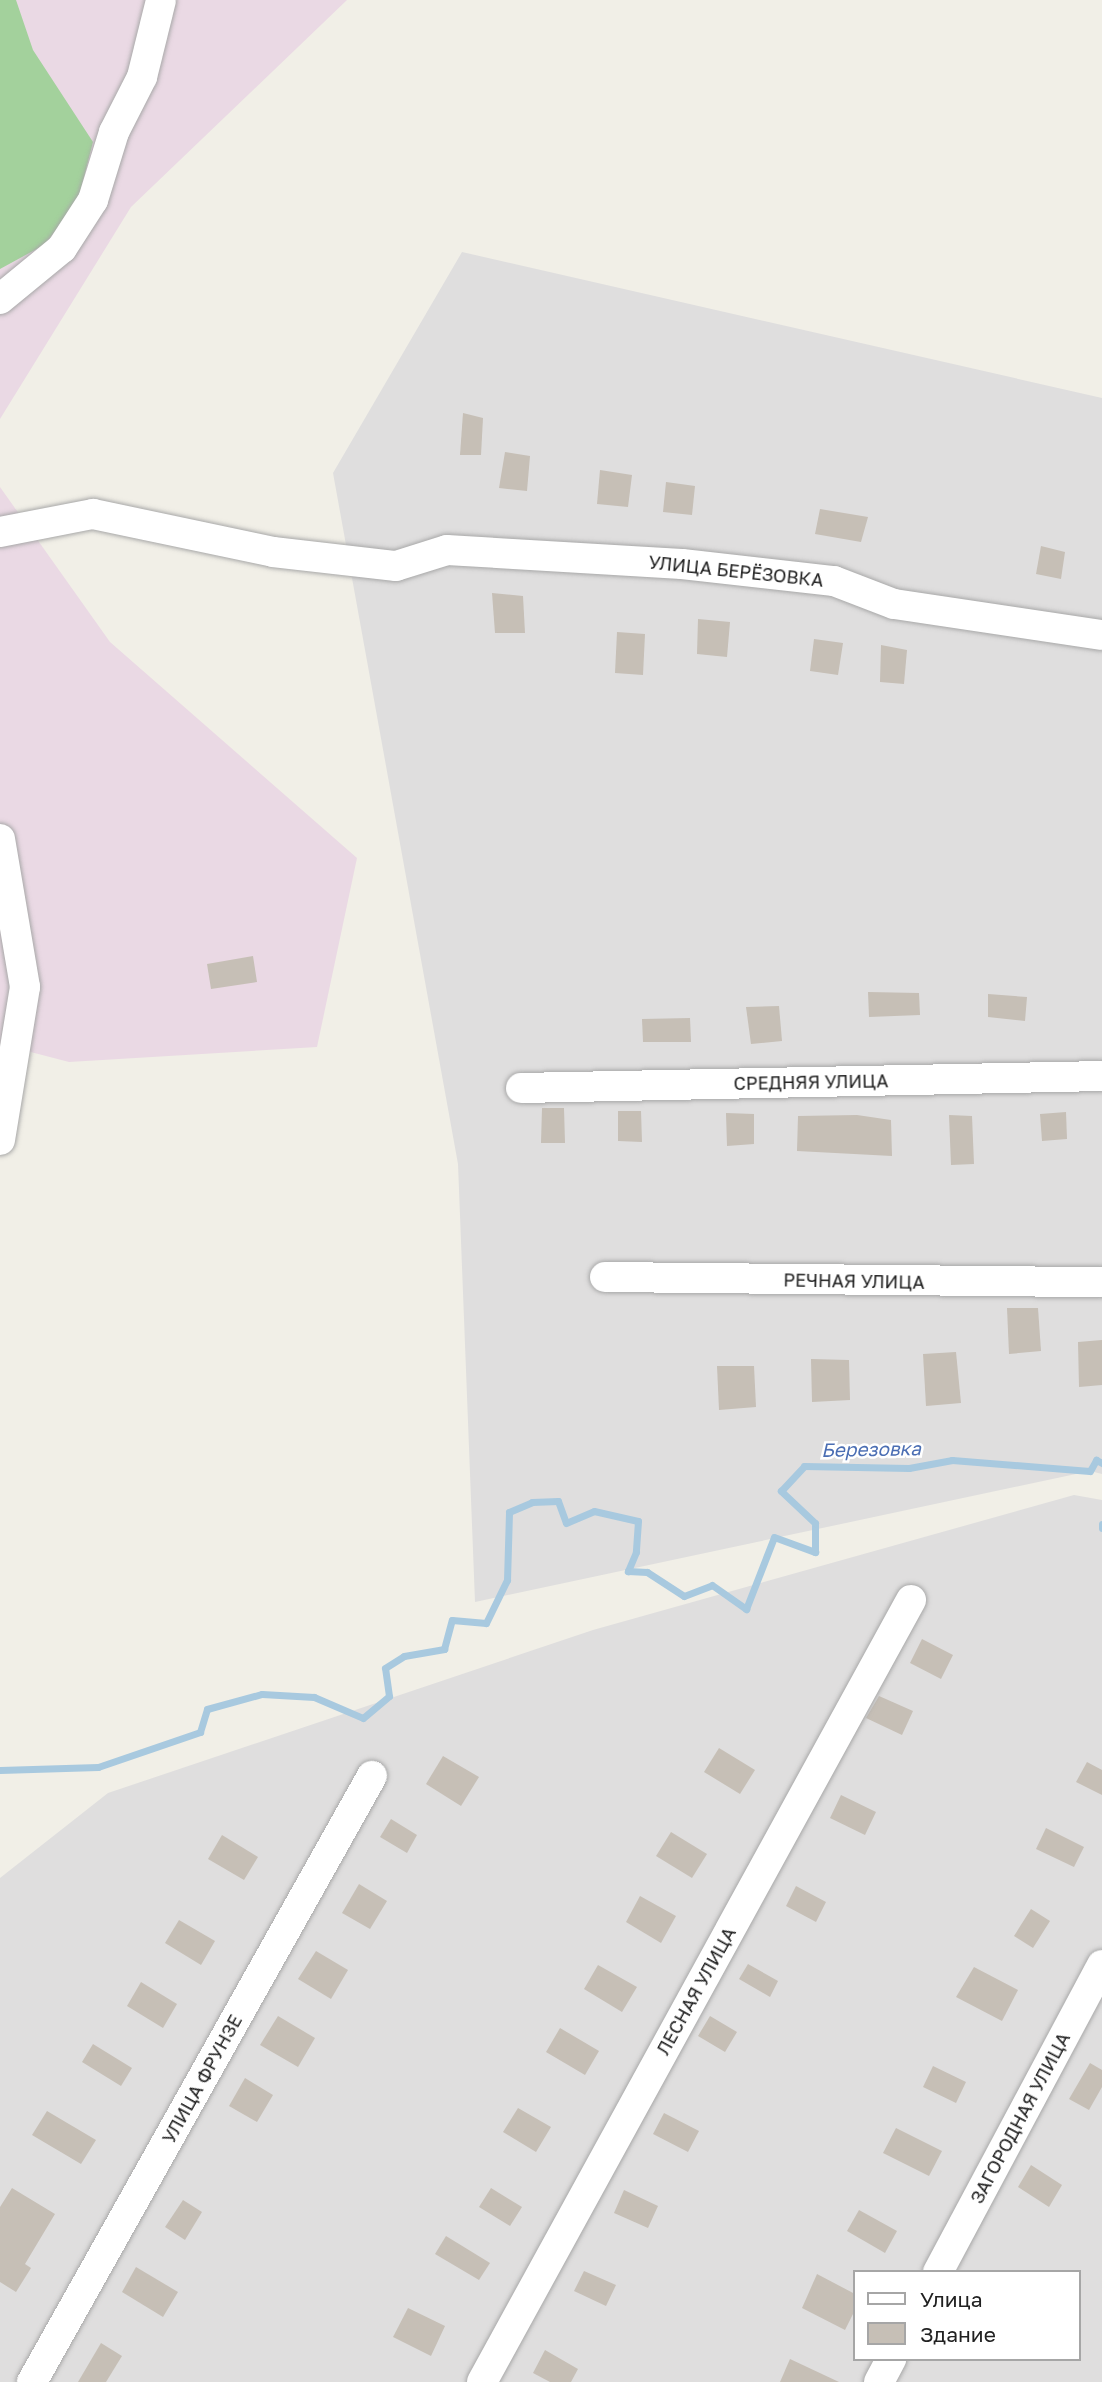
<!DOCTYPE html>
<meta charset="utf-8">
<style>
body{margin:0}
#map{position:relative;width:1102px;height:2382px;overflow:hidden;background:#f1efe7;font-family:"Golos Text",sans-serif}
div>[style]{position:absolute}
.residential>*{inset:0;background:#dfdede}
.industrial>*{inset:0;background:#ead9e4}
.forest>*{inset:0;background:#a3d19c}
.stream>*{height:7px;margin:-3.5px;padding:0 3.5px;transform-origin:3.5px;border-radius:3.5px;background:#a8c9df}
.building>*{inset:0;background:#c6bfb6}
.roads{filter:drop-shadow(0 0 2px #a8a8a8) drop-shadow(0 0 2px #a8a8a8)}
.minor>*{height:30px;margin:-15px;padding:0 15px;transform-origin:15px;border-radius:15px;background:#fff}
span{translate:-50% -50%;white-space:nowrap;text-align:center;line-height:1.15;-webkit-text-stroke:5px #fff;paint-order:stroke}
.street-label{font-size:18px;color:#212121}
.water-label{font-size:19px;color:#4b6eb3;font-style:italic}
.legend{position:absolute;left:853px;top:2270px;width:228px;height:91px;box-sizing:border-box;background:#fff;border:2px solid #a6a6a6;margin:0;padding:9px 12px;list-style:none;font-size:21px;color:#212121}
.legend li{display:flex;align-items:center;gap:14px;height:35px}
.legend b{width:35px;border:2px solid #a6a6a6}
</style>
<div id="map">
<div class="residential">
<div style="clip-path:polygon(462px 252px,1102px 398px,1102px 1474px,1090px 1471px,475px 1602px,458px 1164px,333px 473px)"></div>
<div style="clip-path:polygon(evenodd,1074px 1495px,1102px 1500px,1102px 2382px,0 2382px,0 1878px,108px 1793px,593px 1630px,1074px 1495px,855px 2272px,1079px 2272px,1079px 2359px,855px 2359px,855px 2272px)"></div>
</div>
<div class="industrial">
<div style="clip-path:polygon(0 0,347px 0,131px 207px,0 419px)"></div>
<div style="clip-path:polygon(0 487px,110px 642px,357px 858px,317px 1047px,69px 1062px,0 1044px)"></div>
</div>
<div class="forest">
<div style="clip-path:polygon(0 0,16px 0,33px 50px,93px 142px,77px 204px,44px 245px,0 269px)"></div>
</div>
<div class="stream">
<div style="left:1102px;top:1524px;width:4px;rotate:90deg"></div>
<div style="left:0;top:1770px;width:98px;rotate:-1.8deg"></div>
<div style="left:98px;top:1767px;width:108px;rotate:-18.9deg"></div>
<div style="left:200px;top:1732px;width:24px;rotate:-73deg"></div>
<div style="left:207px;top:1709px;width:57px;rotate:-15.3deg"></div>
<div style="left:262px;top:1694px;width:52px;rotate:3.3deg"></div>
<div style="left:314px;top:1697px;width:53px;rotate:23.2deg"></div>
<div style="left:363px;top:1718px;width:34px;rotate:-40deg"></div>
<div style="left:389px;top:1696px;width:28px;rotate:-98deg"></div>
<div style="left:385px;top:1668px;width:22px;rotate:-32deg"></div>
<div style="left:404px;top:1656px;width:41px;rotate:-9.9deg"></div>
<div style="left:444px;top:1649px;width:30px;rotate:-75deg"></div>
<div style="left:452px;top:1620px;width:34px;rotate:5deg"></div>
<div style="left:486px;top:1623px;width:48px;rotate:-64deg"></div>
<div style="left:507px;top:1580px;width:68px;rotate:-88.3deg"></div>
<div style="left:509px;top:1512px;width:25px;rotate:-23deg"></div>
<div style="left:532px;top:1502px;width:26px;rotate:-2deg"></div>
<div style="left:558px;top:1501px;width:23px;rotate:70deg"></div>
<div style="left:566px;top:1523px;width:30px;rotate:-23deg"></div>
<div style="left:594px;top:1511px;width:45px;rotate:12.8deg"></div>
<div style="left:638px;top:1521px;width:31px;rotate:94deg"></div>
<div style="left:636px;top:1552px;width:21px;rotate:113deg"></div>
<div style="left:628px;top:1571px;width:19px;rotate:3deg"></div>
<div style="left:647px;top:1572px;width:44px;rotate:33deg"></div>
<div style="left:684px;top:1596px;width:30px;rotate:-21deg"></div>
<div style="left:712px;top:1585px;width:42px;rotate:35.2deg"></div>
<div style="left:746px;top:1609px;width:77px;rotate:-68.7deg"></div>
<div style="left:774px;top:1537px;width:44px;rotate:20.1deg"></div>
<div style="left:815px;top:1552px;width:29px;rotate:-90deg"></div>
<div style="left:815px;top:1523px;width:47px;rotate:-136.7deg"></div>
<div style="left:781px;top:1491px;width:34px;rotate:-47deg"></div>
<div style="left:804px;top:1466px;width:105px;rotate:1.1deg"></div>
<div style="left:909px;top:1468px;width:44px;rotate:-10.5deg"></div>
<div style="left:952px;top:1460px;width:138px;rotate:4.6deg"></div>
<div style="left:1090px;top:1471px;width:13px;rotate:-61deg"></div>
<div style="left:1096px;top:1460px;width:7px;rotate:27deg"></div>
</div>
<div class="building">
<div style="clip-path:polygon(463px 413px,483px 418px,481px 455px,460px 455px)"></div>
<div style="clip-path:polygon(505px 452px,530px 456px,527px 491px,499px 488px)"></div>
<div style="clip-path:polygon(600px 470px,632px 475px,628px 507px,597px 504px)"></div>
<div style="clip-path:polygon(666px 482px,695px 486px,692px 515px,663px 512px)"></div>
<div style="clip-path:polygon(820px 509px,868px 517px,861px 542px,815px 534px)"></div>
<div style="clip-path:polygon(1041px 546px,1065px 552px,1061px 579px,1036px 574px)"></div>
<div style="clip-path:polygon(492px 593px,523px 596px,525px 633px,495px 633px)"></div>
<div style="clip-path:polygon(698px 619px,730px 622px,727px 657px,697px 654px)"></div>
<div style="clip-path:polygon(617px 632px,645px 634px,643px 675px,615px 673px)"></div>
<div style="clip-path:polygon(814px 639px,843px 643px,838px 675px,810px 671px)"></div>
<div style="clip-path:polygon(881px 645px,907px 650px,904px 684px,880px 682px)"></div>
<div style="clip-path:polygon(253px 956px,257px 982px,211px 989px,207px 964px)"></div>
<div style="clip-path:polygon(868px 992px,919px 993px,920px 1015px,869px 1017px)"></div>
<div style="clip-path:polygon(988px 994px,1027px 997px,1025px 1021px,988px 1017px)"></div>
<div style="clip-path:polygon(779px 1006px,782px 1041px,751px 1044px,746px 1007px)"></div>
<div style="clip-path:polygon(690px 1018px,691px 1042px,643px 1042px,642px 1019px)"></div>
<div style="clip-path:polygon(542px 1108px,564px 1108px,565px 1143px,541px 1143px)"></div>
<div style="clip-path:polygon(618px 1111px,641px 1111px,642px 1142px,618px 1141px)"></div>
<div style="clip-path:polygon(1066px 1112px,1067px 1139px,1042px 1141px,1040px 1114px)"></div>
<div style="clip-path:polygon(726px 1113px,754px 1114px,754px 1144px,727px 1146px)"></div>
<div style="clip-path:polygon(857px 1115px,891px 1120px,892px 1156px,797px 1151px,798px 1116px)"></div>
<div style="clip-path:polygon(949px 1115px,972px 1116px,974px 1164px,951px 1165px)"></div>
<div style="clip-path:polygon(1007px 1308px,1038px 1308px,1041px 1351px,1009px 1354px)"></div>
<div style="clip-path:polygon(1102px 1340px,1102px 1385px,1079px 1387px,1078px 1342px)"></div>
<div style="clip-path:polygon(956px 1352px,961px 1403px,926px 1406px,923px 1354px)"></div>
<div style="clip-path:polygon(811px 1359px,849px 1360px,850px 1400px,812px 1402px)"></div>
<div style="clip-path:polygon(717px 1366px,754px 1366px,756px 1407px,719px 1410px)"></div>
<div style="clip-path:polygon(922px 1639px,953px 1655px,941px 1679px,910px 1663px)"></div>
<div style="clip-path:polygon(879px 1696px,913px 1711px,902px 1735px,866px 1718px)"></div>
<div style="clip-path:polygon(719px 1748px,755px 1770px,740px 1794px,704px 1772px)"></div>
<div style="clip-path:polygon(443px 1756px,479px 1777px,461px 1806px,426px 1784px)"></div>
<div style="clip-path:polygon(1087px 1762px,1102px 1770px,1102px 1795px,1076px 1782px)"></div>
<div style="clip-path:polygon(841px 1795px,876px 1812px,865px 1835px,830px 1818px)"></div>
<div style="clip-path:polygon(391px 1819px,417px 1835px,407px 1853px,380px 1837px)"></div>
<div style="clip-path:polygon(1046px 1828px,1084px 1847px,1074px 1867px,1036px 1849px)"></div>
<div style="clip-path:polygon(671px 1832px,707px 1854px,692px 1878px,656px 1856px)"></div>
<div style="clip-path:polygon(222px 1835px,258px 1857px,244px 1880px,208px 1859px)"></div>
<div style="clip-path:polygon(359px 1884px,387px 1901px,370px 1929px,342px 1913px)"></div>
<div style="clip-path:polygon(796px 1886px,826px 1902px,816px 1922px,786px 1906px)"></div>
<div style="clip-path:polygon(640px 1896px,676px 1916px,661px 1943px,626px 1922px)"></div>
<div style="clip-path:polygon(1031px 1909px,1050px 1921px,1033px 1948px,1014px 1936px)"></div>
<div style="clip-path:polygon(179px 1920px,215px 1941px,201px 1965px,165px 1943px)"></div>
<div style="clip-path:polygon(316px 1951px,348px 1970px,331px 1999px,298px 1979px)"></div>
<div style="clip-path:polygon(748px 1964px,778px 1981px,770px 1997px,739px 1979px)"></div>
<div style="clip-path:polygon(598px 1965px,637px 1987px,622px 2012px,584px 1989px)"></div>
<div style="clip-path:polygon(974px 1967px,1018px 1990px,1002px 2021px,956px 1997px)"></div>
<div style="clip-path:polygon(141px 1982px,177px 2004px,163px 2028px,127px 2006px)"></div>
<div style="clip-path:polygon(278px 2016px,315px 2038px,298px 2067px,260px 2045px)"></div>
<div style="clip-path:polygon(710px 2016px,737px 2032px,725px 2052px,698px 2036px)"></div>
<div style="clip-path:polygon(560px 2028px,599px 2051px,585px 2075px,546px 2052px)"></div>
<div style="clip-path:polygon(93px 2044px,132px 2068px,121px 2086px,82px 2062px)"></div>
<div style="clip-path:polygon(1090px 2063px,1102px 2070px,1102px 2087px,1089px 2110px,1069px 2099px)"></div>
<div style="clip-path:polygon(933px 2066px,966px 2082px,956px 2103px,923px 2087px)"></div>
<div style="clip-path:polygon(245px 2078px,273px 2095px,257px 2122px,229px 2106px)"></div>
<div style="clip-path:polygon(518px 2108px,551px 2127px,536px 2152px,503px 2132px)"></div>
<div style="clip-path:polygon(47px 2111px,96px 2140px,81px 2164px,32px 2135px)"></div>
<div style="clip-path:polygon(664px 2113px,699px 2131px,688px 2152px,653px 2134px)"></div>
<div style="clip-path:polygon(896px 2128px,942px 2151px,929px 2176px,883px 2153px)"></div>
<div style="clip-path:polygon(1031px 2165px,1062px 2185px,1049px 2207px,1018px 2187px)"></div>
<div style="clip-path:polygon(12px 2188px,55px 2214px,25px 2264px,31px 2268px,16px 2292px,0 2282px,0 2207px)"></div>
<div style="clip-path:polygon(491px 2188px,522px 2207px,510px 2226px,479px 2207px)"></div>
<div style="clip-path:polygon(624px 2190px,658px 2206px,648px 2228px,614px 2213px)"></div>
<div style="clip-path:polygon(183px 2200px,202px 2212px,185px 2240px,165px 2227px)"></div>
<div style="clip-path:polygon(859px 2210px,897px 2231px,885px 2253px,847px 2231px)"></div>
<div style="clip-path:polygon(446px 2236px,490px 2263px,479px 2280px,435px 2254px)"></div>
<div style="clip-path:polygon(136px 2267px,178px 2292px,163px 2317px,122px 2292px)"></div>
<div style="clip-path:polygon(584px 2271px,616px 2285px,606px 2306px,574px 2291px)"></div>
<div style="clip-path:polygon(817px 2274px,855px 2294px,855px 2310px,845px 2330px,802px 2308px)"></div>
<div style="clip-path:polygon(408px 2308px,445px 2326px,431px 2356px,393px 2337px)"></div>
<div style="clip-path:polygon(101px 2343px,122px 2356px,106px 2382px,78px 2382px)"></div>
<div style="clip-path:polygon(545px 2350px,578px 2369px,571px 2382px,550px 2382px,533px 2373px)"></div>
<div style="clip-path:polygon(790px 2359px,839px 2382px,780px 2382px)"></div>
</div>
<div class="roads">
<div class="minor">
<div style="left:0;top:299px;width:80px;rotate:-39.4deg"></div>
<div style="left:62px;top:248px;width:57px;rotate:-57.1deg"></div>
<div style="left:93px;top:200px;width:71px;rotate:-72.8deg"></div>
<div style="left:114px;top:132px;width:62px;rotate:-63deg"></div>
<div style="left:142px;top:77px;width:79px;rotate:-76.1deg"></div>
<div style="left:0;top:532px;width:95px;rotate:-11deg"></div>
<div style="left:93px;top:514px;width:184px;rotate:11.9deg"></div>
<div style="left:273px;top:552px;width:124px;rotate:6.5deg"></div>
<div style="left:396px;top:566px;width:53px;rotate:-17.4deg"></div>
<div style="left:447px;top:550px;width:235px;rotate:3.4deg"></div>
<div style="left:682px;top:564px;width:153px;rotate:6.4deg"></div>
<div style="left:834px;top:581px;width:64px;rotate:21deg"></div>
<div style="left:894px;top:604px;width:210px;rotate:8.5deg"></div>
<div style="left:0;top:839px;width:150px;rotate:80.4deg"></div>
<div style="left:25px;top:987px;width:155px;rotate:99.3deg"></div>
<div style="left:521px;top:1088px;width:581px;rotate:-1.18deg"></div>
<div style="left:605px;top:1277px;width:497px;rotate:0.6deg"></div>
<div style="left:938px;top:2272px;width:348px;rotate:-61.9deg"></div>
<div style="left:32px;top:2382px;width:695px;rotate:-60.71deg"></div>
<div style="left:482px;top:2382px;width:892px;rotate:-61.25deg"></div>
<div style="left:879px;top:2382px;width:26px;rotate:-62deg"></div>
</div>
</div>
<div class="street-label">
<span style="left:736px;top:571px;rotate:6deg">УЛИЦА БЕРЁЗОВКА</span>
<span style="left:811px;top:1082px;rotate:-1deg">СРЕДНЯЯ УЛИЦА</span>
<span style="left:854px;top:1281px;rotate:1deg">РЕЧНАЯ УЛИЦА</span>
<span style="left:696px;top:1991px;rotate:-61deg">ЛЕСНАЯ УЛИЦА</span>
<span style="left:202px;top:2079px;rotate:-61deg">УЛИЦА ФРУНЗЕ</span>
<span style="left:1020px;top:2118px;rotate:-62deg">ЗАГОРОДНАЯ УЛИЦА</span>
</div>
<div class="water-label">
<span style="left:871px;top:1449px;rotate:-1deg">Березовка</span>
</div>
<ul class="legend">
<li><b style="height:9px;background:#fff"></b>Улица</li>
<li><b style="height:19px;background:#c6bfb6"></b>Здание</li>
</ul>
</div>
